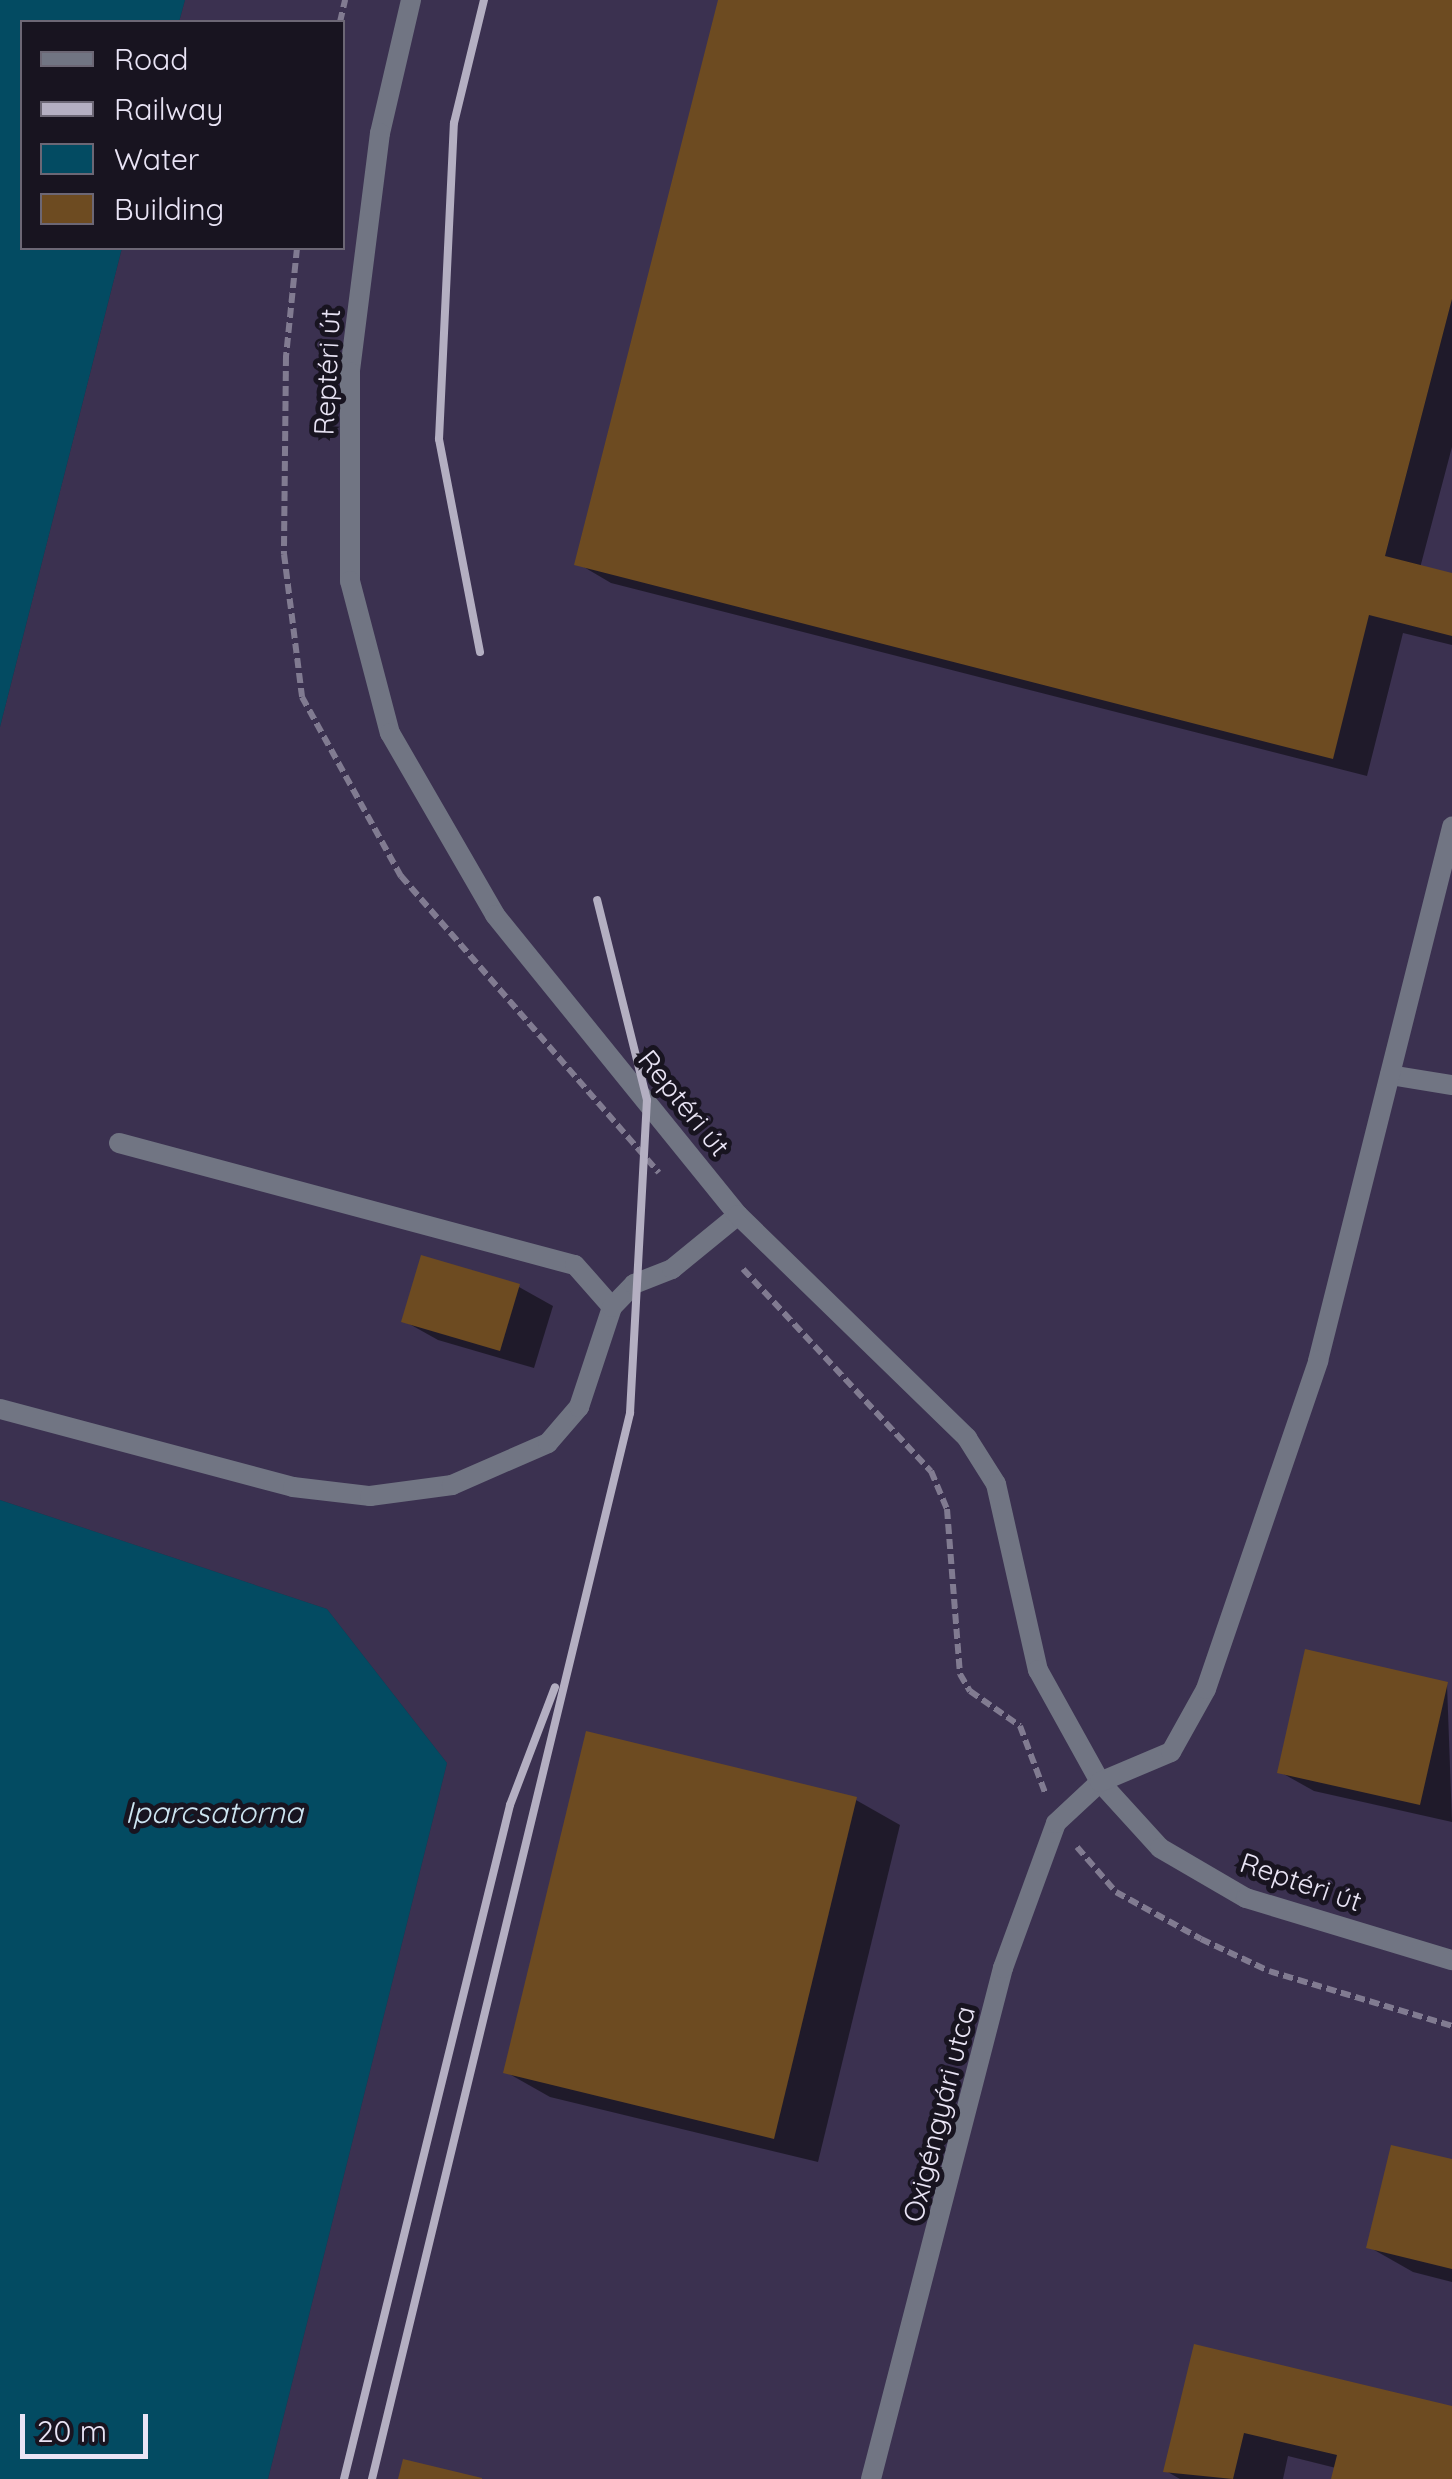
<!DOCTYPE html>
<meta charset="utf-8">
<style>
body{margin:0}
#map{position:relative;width:1452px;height:2479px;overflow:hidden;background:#312943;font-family:Quicksand,sans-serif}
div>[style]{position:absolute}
.built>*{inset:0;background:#3b3150}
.water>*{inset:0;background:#034b62}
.shadow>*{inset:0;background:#0007}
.building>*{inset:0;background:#6d4b21}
.path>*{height:6px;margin-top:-3px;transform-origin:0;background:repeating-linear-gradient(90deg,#817b91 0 10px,transparent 0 15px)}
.service>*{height:20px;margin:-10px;padding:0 10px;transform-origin:10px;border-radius:10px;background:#717583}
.minor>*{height:20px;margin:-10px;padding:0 10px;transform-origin:10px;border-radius:10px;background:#717583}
.rail>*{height:8px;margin:-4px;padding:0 4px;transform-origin:4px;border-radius:4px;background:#b4afc2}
span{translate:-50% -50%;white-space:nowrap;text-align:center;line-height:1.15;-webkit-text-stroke:10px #181420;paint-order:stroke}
.street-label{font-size:28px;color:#e9e4f5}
.water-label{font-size:30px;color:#cde5f1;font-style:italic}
.legend{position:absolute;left:20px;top:20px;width:325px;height:230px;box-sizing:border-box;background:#181420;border:2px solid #6c6775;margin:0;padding:12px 18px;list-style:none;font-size:30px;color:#e9e4f5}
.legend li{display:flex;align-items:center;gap:20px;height:50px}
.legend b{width:50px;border:2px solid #6c6775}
.scale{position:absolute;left:20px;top:2414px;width:128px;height:45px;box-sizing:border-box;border:5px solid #e9e4f5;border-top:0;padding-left:12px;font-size:30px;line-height:35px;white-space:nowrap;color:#e9e4f5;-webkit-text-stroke:8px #181420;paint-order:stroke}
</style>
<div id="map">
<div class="built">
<div style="clip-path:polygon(185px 0,1452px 0,1452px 2479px,268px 2479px,447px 1763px,327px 1609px,0 1500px,0 727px,122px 248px,342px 248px,342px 22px,179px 22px)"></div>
</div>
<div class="water">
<div style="clip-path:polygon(0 0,185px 0,179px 22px,22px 22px,22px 248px,122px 248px,0 727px)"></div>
<div style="clip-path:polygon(0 1500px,327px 1609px,447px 1763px,268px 2479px,0 2479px)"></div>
</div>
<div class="shadow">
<div style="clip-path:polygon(721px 0,1452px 0,1452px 447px,1420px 568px,1452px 576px,1452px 645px,1403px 633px,1367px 776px,611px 583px,577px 563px)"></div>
<div style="clip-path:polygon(519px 1287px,553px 1306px,534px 1368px,438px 1340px,404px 1321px)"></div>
<div style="clip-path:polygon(1447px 1684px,1452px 1822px,1314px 1791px,1280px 1772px)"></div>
<div style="clip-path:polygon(588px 1734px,856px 1800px,900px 1825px,818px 2162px,550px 2097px,506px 2072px)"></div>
<div style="clip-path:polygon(1452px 2162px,1452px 2282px,1413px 2272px,1369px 2247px)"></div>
<div style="clip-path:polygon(1196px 2347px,1452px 2408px,1452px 2479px,1333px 2479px,1336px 2468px,1288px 2456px,1283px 2479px,1180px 2479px,1166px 2471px)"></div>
</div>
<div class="building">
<div style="clip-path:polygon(718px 0,1452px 0,1452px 299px,1385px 556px,1452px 573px,1452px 636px,1369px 615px,1333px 759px,574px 565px)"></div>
<div style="clip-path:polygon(421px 1255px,520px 1284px,500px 1351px,401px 1322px)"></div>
<div style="clip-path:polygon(1305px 1649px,1448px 1682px,1420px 1805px,1277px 1773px)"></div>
<div style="clip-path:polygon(586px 1731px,857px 1797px,774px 2139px,503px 2073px)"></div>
<div style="clip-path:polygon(1391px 2145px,1452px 2159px,1452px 2269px,1366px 2248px)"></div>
<div style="clip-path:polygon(1194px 2344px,1452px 2406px,1452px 2479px,1331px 2479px,1337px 2455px,1244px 2433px,1233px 2479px,1163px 2472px)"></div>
<div style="clip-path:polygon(403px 2459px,482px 2478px,482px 2479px,398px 2479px)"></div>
</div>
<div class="path">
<div style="left:340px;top:22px;width:23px;rotate:-77deg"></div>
<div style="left:297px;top:248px;width:109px;rotate:95.8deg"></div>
<div style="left:286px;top:356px;width:198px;rotate:90.6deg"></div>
<div style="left:284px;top:554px;width:144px;rotate:82.8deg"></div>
<div style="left:302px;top:697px;width:205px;rotate:61.1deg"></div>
<div style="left:401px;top:876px;width:393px;rotate:49deg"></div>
<div style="left:743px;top:1269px;width:276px;rotate:47.1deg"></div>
<div style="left:931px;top:1471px;width:41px;rotate:67.2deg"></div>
<div style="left:947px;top:1509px;width:166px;rotate:85.5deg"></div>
<div style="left:960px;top:1674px;width:20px;rotate:60deg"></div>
<div style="left:970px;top:1691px;width:61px;rotate:35deg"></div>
<div style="left:1020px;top:1726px;width:74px;rotate:69.4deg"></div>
<div style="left:1077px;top:1847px;width:60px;rotate:49.1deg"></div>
<div style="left:1116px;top:1892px;width:97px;rotate:28.9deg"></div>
<div style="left:1201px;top:1939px;width:75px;rotate:25.2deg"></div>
<div style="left:1269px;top:1971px;width:191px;rotate:16.7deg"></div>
</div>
<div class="service">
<div style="left:1390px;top:1075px;width:63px;rotate:9.2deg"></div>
<div style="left:119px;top:1143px;width:472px;rotate:15deg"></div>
<div style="left:575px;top:1265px;width:56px;rotate:48.6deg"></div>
<div style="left:1318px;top:1361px;width:551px;rotate:-75.91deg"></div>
<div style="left:0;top:1409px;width:303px;rotate:14.9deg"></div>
<div style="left:293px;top:1487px;width:78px;rotate:6.7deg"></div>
<div style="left:370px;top:1496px;width:83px;rotate:-7.6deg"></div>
<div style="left:452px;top:1485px;width:105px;rotate:-23.6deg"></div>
<div style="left:548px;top:1443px;width:48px;rotate:-49.3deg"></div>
<div style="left:579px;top:1407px;width:105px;rotate:-71.7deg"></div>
<div style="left:612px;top:1307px;width:32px;rotate:-46deg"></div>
<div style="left:634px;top:1284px;width:41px;rotate:-21.5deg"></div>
<div style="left:672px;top:1269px;width:85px;rotate:-39.3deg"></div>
<div style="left:871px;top:2479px;width:528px;rotate:-75.52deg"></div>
<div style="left:1003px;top:1968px;width:154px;rotate:-69.9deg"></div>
<div style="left:1056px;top:1823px;width:60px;rotate:-43deg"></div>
</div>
<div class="minor">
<div style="left:411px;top:0;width:137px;rotate:103.1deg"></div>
<div style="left:380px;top:133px;width:241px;rotate:97.2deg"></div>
<div style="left:350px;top:372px;width:209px;rotate:90deg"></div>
<div style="left:350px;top:581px;width:157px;rotate:75.3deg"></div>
<div style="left:390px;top:733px;width:210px;rotate:60deg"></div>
<div style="left:495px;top:915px;width:386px;rotate:51deg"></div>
<div style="left:738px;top:1215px;width:320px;rotate:44.2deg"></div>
<div style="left:967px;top:1438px;width:54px;rotate:57.8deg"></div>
<div style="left:996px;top:1484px;width:191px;rotate:77.3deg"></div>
<div style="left:1038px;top:1670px;width:128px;rotate:61deg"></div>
<div style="left:1100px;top:1782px;width:89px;rotate:47.7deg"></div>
<div style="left:1160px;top:1848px;width:99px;rotate:30.2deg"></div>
<div style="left:1246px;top:1898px;width:215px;rotate:16.8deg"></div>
<div style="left:1100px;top:1782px;width:77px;rotate:-22.9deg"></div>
<div style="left:1171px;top:1752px;width:72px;rotate:-60.9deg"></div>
<div style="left:1206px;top:1689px;width:347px;rotate:-71.1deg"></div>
</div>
<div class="rail">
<div style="left:480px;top:652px;width:217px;rotate:-100.9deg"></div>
<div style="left:439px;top:439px;width:316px;rotate:-87.3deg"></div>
<div style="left:454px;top:123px;width:127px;rotate:-76.3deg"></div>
<div style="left:344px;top:2479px;width:694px;rotate:-76.16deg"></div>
<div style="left:510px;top:1805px;width:126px;rotate:-69.1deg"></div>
<div style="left:372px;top:2479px;width:1097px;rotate:-76.39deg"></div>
<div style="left:630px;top:1413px;width:313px;rotate:-86.9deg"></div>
<div style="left:647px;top:1100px;width:206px;rotate:-104deg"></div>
</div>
<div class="street-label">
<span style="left:327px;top:372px;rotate:-87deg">Reptéri út</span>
<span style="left:684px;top:1103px;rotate:51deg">Reptéri út</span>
<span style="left:1301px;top:1882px;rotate:19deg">Reptéri út</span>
<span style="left:939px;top:2114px;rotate:-76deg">Oxigéngyári utca</span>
</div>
<div class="water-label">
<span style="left:214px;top:1812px">Iparcsatorna</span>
</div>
<ul class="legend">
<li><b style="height:12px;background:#717583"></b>Road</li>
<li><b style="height:12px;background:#b4afc2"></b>Railway</li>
<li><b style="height:28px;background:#034b62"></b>Water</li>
<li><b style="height:28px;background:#6d4b21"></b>Building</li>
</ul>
<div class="scale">20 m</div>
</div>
